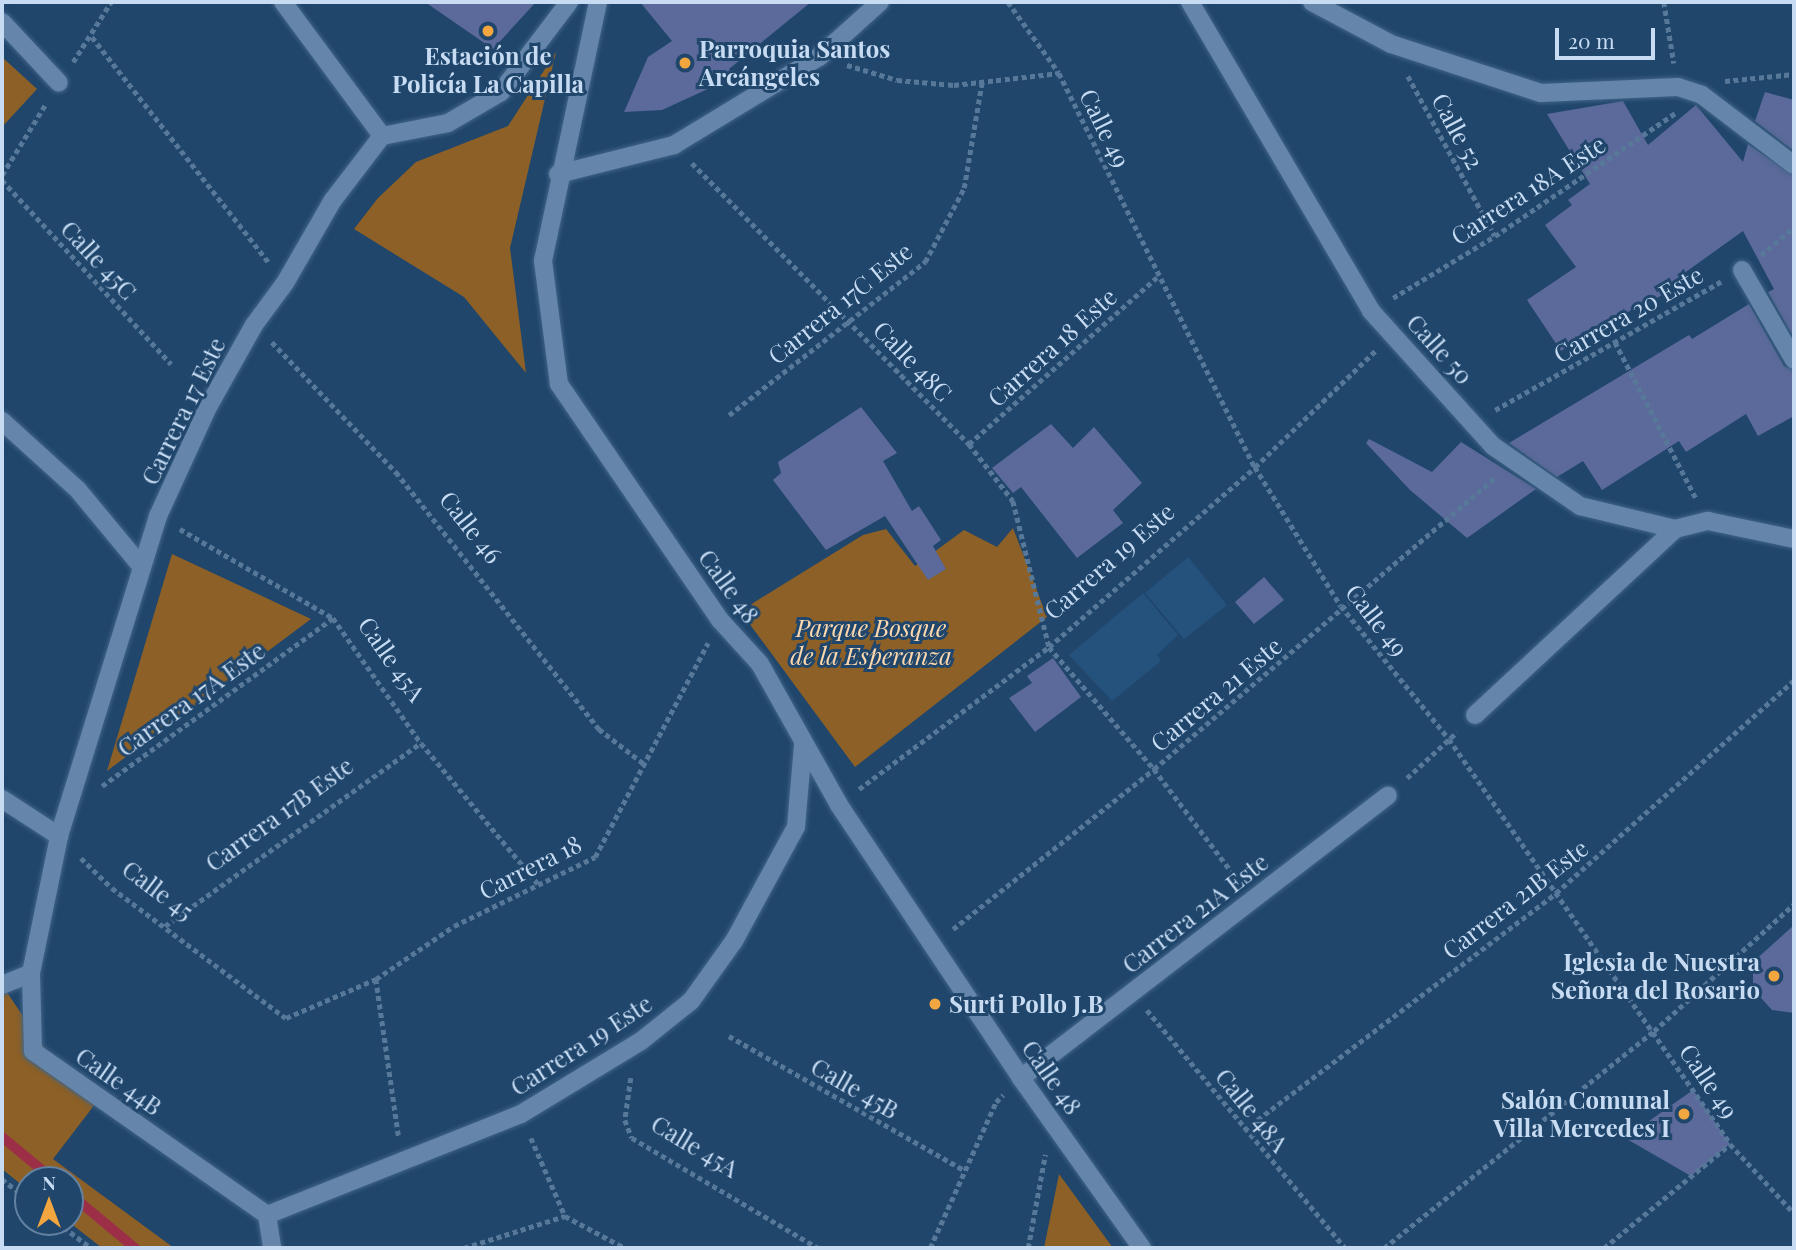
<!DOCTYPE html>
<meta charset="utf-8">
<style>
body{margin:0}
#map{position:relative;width:1796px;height:1250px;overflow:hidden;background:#20466c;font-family:"Playfair Display",serif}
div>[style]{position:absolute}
.built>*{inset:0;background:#25517d}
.green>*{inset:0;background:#8c6026}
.stream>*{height:10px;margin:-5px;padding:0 5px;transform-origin:5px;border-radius:5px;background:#9d2e48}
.building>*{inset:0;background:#5b6a9a}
.path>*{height:4.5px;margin-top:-2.25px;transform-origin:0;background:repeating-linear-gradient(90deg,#577899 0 5px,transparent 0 8.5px)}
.roads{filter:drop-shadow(0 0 2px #416487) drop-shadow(0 0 2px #416487)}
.minor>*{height:18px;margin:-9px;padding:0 9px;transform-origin:9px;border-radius:9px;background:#6586aa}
.dots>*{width:19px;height:19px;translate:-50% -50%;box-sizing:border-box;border:4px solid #20466c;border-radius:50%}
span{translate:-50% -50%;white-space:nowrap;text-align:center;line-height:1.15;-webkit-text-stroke:6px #20466c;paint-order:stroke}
.poi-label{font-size:24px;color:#c7dcf3;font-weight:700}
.left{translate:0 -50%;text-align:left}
.right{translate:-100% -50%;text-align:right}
.street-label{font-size:24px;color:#c7dcf3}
.park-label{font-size:24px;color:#ffd9ad;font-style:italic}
.frame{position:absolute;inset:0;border:4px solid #c7dcf3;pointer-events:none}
.north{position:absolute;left:14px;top:1166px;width:70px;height:70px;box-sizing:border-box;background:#20466c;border:2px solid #6382a2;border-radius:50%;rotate:0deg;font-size:19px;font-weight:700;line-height:28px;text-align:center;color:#c7dcf3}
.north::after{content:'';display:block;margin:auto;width:24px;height:32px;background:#f1a63f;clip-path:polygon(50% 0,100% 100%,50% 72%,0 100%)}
.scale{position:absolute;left:1555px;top:28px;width:100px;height:32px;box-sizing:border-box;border:4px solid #c7dcf3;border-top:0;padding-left:9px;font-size:21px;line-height:24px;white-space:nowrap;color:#c7dcf3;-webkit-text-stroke:5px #20466c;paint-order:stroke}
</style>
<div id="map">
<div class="built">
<div style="clip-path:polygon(1188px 557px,1227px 605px,1184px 639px,1145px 593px)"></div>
<div style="clip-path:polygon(1143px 593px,1178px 635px,1157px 655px,1161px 661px,1112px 701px,1069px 655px)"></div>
</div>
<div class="green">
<div style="clip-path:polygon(556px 52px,510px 248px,526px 373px,464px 297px,354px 229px,378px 198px,416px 162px,508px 126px)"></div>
<div style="clip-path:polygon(2px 57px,37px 89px,2px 127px)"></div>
<div style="clip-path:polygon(1013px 528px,1047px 617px,855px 767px,740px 611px,863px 535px,886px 529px,915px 566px,964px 530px,997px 547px)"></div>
<div style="clip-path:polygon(172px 554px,311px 619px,107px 771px)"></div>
<div style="clip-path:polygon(2px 985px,50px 1056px,102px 1095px,53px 1159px,174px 1248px,102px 1248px,69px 1222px,70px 1180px,28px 1180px,28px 1190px,2px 1169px)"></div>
<div style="clip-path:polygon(1059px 1174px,1113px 1248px,1044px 1248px)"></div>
</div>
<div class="stream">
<div style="left:2px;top:1137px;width:67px;rotate:39.6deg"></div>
<div style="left:70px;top:1194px;width:85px;rotate:39.7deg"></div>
</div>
<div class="building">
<div style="clip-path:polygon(425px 2px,536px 2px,493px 49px)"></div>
<div style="clip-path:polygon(640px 2px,811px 2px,729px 69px,734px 77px,662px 110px,624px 112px,648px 57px,672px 41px)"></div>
<div style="clip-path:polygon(1765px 92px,1794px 100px,1794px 151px,1755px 121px)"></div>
<div style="clip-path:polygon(1623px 101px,1648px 145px,1696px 105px,1743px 162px,1748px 144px,1794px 176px,1794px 338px,1768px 292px,1774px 289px,1743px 231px,1683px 274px,1686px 279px,1648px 304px,1645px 300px,1617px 320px,1614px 316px,1561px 351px,1527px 300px,1576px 267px,1545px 225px,1572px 205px,1568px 200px,1590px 184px,1547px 114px)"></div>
<div style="clip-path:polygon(1749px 304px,1784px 366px,1794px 371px,1794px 416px,1758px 436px,1746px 414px,1686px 452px,1679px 441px,1602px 490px,1583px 461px,1557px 477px,1509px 443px,1689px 335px,1692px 339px)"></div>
<div style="clip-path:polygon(861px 407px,897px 453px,883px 461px,912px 511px,919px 506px,941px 540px,933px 546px,946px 569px,928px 580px,885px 516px,826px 550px,773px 480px,781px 473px,778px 462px)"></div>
<div style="clip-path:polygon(1051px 424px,1073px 448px,1094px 427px,1142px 483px,1113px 510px,1123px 523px,1077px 558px,1021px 487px,1013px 493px,992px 468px)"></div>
<div style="clip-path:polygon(1369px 439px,1432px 472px,1461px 442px,1536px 489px,1467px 538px,1410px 490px,1366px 443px)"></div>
<div style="clip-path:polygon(1264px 577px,1284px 600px,1254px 624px,1235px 602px)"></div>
<div style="clip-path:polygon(1053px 658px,1081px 697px,1035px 732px,1009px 698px,1032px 683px,1027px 676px)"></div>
<div style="clip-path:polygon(1794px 925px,1794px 1013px,1772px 1010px,1753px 989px,1753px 962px)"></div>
<div style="clip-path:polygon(1693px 1090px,1730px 1144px,1691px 1176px,1625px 1138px)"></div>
</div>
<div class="path">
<div style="left:1008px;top:2px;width:87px;rotate:54.3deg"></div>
<div style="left:1059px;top:73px;width:440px;rotate:63.6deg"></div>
<div style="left:1255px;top:467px;width:163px;rotate:58.3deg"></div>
<div style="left:1341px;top:606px;width:171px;rotate:50.9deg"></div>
<div style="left:1449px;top:739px;width:493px;rotate:55.2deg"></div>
<div style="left:1730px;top:1144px;width:94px;rotate:47.2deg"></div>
<div style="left:1664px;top:2px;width:62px;rotate:80.7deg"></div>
<div style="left:92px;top:37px;width:287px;rotate:51.9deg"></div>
<div style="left:73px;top:62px;width:71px;rotate:-57.7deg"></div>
<div style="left:847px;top:65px;width:52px;rotate:16.7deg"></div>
<div style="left:897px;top:80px;width:57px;rotate:5deg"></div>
<div style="left:954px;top:85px;width:106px;rotate:-6.5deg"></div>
<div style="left:1408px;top:76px;width:182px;rotate:61.5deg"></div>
<div style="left:1725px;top:81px;width:69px;rotate:-5.8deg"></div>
<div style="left:692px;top:163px;width:395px;rotate:45.4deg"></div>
<div style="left:969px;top:444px;width:72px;rotate:52.3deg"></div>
<div style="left:1013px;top:501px;width:150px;rotate:76.1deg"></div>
<div style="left:1049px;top:647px;width:161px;rotate:49.3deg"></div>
<div style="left:1154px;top:769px;width:138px;rotate:53deg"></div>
<div style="left:2px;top:175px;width:82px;rotate:-58.4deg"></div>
<div style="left:2px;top:180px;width:250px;rotate:47.4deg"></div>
<div style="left:1761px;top:255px;width:43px;rotate:-40.3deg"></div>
<div style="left:1393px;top:298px;width:119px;rotate:-31.3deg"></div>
<div style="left:1495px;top:236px;width:218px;rotate:-34.3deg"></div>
<div style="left:272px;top:342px;width:180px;rotate:46.4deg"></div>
<div style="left:396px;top:472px;width:328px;rotate:51.7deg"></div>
<div style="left:599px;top:729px;width:56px;rotate:37.7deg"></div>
<div style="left:1615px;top:342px;width:178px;rotate:62.6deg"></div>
<div style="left:1495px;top:410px;width:261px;rotate:-29.6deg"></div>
<div style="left:729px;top:415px;width:249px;rotate:-38deg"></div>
<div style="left:925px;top:262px;width:84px;rotate:-62.2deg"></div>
<div style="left:964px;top:188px;width:108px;rotate:-80.4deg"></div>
<div style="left:969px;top:444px;width:251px;rotate:-41.6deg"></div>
<div style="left:180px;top:529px;width:177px;rotate:30.2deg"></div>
<div style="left:333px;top:618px;width:153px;rotate:54.9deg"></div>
<div style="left:421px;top:743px;width:183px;rotate:50.3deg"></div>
<div style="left:1407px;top:778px;width:68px;rotate:-42.6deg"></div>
<div style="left:102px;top:786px;width:286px;rotate:-36deg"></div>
<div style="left:859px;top:789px;width:237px;rotate:-36.8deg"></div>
<div style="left:1049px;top:647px;width:274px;rotate:-41.1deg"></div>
<div style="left:1255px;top:467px;width:167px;rotate:-44deg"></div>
<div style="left:81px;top:858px;width:43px;rotate:44.1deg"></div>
<div style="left:112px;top:888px;width:217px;rotate:36.8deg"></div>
<div style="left:286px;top:1018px;width:98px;rotate:-23.4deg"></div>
<div style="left:376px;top:979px;width:94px;rotate:-34.2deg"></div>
<div style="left:454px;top:926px;width:157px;rotate:-26.1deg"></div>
<div style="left:595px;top:857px;width:242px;rotate:-62.2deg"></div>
<div style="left:165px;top:926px;width:315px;rotate:-35.6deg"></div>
<div style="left:953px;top:929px;width:257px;rotate:-38.5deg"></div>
<div style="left:1154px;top:769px;width:448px;rotate:-40.5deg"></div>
<div style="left:376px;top:979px;width:161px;rotate:81.8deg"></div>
<div style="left:1147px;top:1010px;width:310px;rotate:50.2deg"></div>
<div style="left:729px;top:1036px;width:271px;rotate:29.7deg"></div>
<div style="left:631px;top:1078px;width:42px;rotate:98.1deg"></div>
<div style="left:625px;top:1120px;width:19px;rotate:69deg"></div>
<div style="left:632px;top:1138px;width:216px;rotate:30.6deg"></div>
<div style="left:1244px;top:1130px;width:392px;rotate:-37.2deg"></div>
<div style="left:1556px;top:893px;width:319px;rotate:-41.8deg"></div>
<div style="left:531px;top:1138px;width:85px;rotate:66.4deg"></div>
<div style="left:565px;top:1216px;width:68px;rotate:28.1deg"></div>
<div style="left:2px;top:1179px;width:33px;rotate:38deg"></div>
<div style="left:57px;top:1222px;width:43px;rotate:37.4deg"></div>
<div style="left:464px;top:1248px;width:106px;rotate:-17.6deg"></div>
<div style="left:930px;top:1248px;width:160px;rotate:-65.7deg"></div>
<div style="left:996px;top:1102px;width:10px;rotate:-45deg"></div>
<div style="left:1028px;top:1248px;width:95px;rotate:-79.6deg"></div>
<div style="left:1384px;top:1248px;width:346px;rotate:-38.8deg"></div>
<div style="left:1654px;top:1031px;width:189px;rotate:-42.2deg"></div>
<div style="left:1604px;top:1248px;width:163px;rotate:-39.5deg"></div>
</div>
<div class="roads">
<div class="minor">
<div style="left:283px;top:2px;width:167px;rotate:53.5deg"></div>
<div style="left:598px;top:2px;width:265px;rotate:102deg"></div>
<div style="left:543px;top:261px;width:124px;rotate:82.6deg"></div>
<div style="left:559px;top:384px;width:286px;rotate:55.7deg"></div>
<div style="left:720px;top:620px;width:59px;rotate:47.7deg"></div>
<div style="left:760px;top:664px;width:162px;rotate:60.7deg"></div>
<div style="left:839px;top:805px;width:328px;rotate:56.3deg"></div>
<div style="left:1021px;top:1078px;width:209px;rotate:54.6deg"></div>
<div style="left:1190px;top:2px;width:358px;rotate:59.6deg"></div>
<div style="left:1371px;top:311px;width:182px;rotate:47.9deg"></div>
<div style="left:1493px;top:446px;width:106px;rotate:34.6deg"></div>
<div style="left:1580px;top:506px;width:98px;rotate:13.6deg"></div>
<div style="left:1675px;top:529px;width:34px;rotate:-14deg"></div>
<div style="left:1708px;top:521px;width:88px;rotate:11.8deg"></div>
<div style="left:1312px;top:2px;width:89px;rotate:28deg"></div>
<div style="left:1391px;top:44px;width:158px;rotate:18.1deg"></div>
<div style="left:1541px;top:93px;width:137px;rotate:-2.5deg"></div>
<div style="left:1678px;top:87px;width:25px;rotate:18deg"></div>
<div style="left:1702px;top:95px;width:116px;rotate:37.3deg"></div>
<div style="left:2px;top:22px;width:83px;rotate:46.9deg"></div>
<div style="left:558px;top:174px;width:120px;rotate:-14deg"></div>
<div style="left:674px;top:145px;width:170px;rotate:-31.3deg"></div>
<div style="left:819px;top:57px;width:82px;rotate:-42deg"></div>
<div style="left:1742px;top:270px;width:104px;rotate:60deg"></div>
<div style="left:2px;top:421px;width:103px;rotate:42.2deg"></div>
<div style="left:78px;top:490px;width:99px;rotate:50.3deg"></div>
<div style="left:1475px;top:715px;width:273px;rotate:-42.9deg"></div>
<div style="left:2px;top:799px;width:68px;rotate:33deg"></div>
<div style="left:2px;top:985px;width:31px;rotate:-22deg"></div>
<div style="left:1021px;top:1078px;width:463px;rotate:-37.6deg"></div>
<div style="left:267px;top:1215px;width:286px;rotate:-145deg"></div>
<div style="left:33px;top:1051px;width:78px;rotate:-91.5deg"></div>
<div style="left:31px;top:973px;width:140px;rotate:-78.4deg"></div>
<div style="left:59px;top:836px;width:335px;rotate:-72.8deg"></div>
<div style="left:158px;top:516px;width:120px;rotate:-65.4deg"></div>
<div style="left:208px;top:407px;width:94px;rotate:-60.7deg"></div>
<div style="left:254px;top:325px;width:52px;rotate:-53.6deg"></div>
<div style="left:285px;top:283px;width:96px;rotate:-60deg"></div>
<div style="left:333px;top:200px;width:81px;rotate:-52.6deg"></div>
<div style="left:382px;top:136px;width:67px;rotate:-11.1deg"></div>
<div style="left:448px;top:123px;width:61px;rotate:-30.3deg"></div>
<div style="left:501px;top:92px;width:113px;rotate:-52.9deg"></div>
<div style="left:267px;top:1215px;width:273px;rotate:-21.7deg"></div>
<div style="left:521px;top:1114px;width:140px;rotate:-31.3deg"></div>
<div style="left:641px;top:1041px;width:64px;rotate:-38.7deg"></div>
<div style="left:691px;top:1001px;width:74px;rotate:-54.4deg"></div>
<div style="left:734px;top:941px;width:130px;rotate:-61.5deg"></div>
<div style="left:796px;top:827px;width:82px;rotate:-85.1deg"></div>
<div style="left:267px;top:1215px;width:33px;rotate:81deg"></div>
</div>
</div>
<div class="dots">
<div style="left:488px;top:31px;background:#f1a63f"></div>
<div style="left:685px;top:63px;background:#f1a63f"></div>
<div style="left:1774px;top:976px;background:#f1a63f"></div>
<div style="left:935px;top:1004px;background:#f1a63f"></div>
<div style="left:1684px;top:1114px;background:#f1a63f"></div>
</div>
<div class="poi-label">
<span class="left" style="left:699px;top:63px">Parroquia Santos<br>Arcángeles</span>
<span style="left:488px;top:70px">Estación de<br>Policía La Capilla</span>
<span class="right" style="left:1760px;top:976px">Iglesia de Nuestra<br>Señora del Rosario</span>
<span class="left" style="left:949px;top:1004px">Surti Pollo J.B</span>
<span class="right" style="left:1670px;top:1114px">Salón Comunal<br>Villa Mercedes I</span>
</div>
<div class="street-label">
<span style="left:1105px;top:128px;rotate:64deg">Calle 49</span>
<span style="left:1458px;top:131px;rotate:62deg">Calle 52</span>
<span style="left:1528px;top:190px;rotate:-33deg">Carrera 18A Este</span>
<span style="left:99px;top:260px;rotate:47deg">Calle 45C</span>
<span style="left:840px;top:303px;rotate:-39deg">Carrera 17C Este</span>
<span style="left:1628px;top:314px;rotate:-30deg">Carrera 20 Este</span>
<span style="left:1052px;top:347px;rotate:-42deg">Carrera 18 Este</span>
<span style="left:1440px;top:349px;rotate:48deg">Calle 50</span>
<span style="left:913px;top:361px;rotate:46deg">Calle 48C</span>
<span style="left:183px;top:411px;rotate:-64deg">Carrera 17 Este</span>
<span style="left:471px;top:527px;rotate:52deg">Calle 46</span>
<span style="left:1109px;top:561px;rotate:-41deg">Carrera 19 Este</span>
<span style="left:729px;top:586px;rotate:54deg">Calle 48</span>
<span style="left:1377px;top:620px;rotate:52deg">Calle 49</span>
<span style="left:392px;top:659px;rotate:55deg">Calle 45A</span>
<span style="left:1216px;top:694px;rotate:-40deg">Carrera 21 Este</span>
<span style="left:191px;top:699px;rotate:-36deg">Carrera 17A Este</span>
<span style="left:279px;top:814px;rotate:-36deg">Carrera 17B Este</span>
<span style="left:530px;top:867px;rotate:-27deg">Carrera 18</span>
<span style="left:158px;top:890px;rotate:37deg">Calle 45</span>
<span style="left:1515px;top:899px;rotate:-38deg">Carrera 21B Este</span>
<span style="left:1195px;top:913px;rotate:-38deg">Carrera 21A Este</span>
<span style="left:581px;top:1045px;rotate:-33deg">Carrera 19 Este</span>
<span style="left:1052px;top:1077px;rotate:55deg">Calle 48</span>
<span style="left:119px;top:1081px;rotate:35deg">Calle 44B</span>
<span style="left:1709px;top:1081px;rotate:56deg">Calle 49</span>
<span style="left:855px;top:1088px;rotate:30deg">Calle 45B</span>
<span style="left:1252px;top:1110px;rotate:51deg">Calle 48A</span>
<span style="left:695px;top:1146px;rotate:31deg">Calle 45A</span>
</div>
<div class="park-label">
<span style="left:871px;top:642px">Parque Bosque<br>de la Esperanza</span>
</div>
<div class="frame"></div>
<div class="north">N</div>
<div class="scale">20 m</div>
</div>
